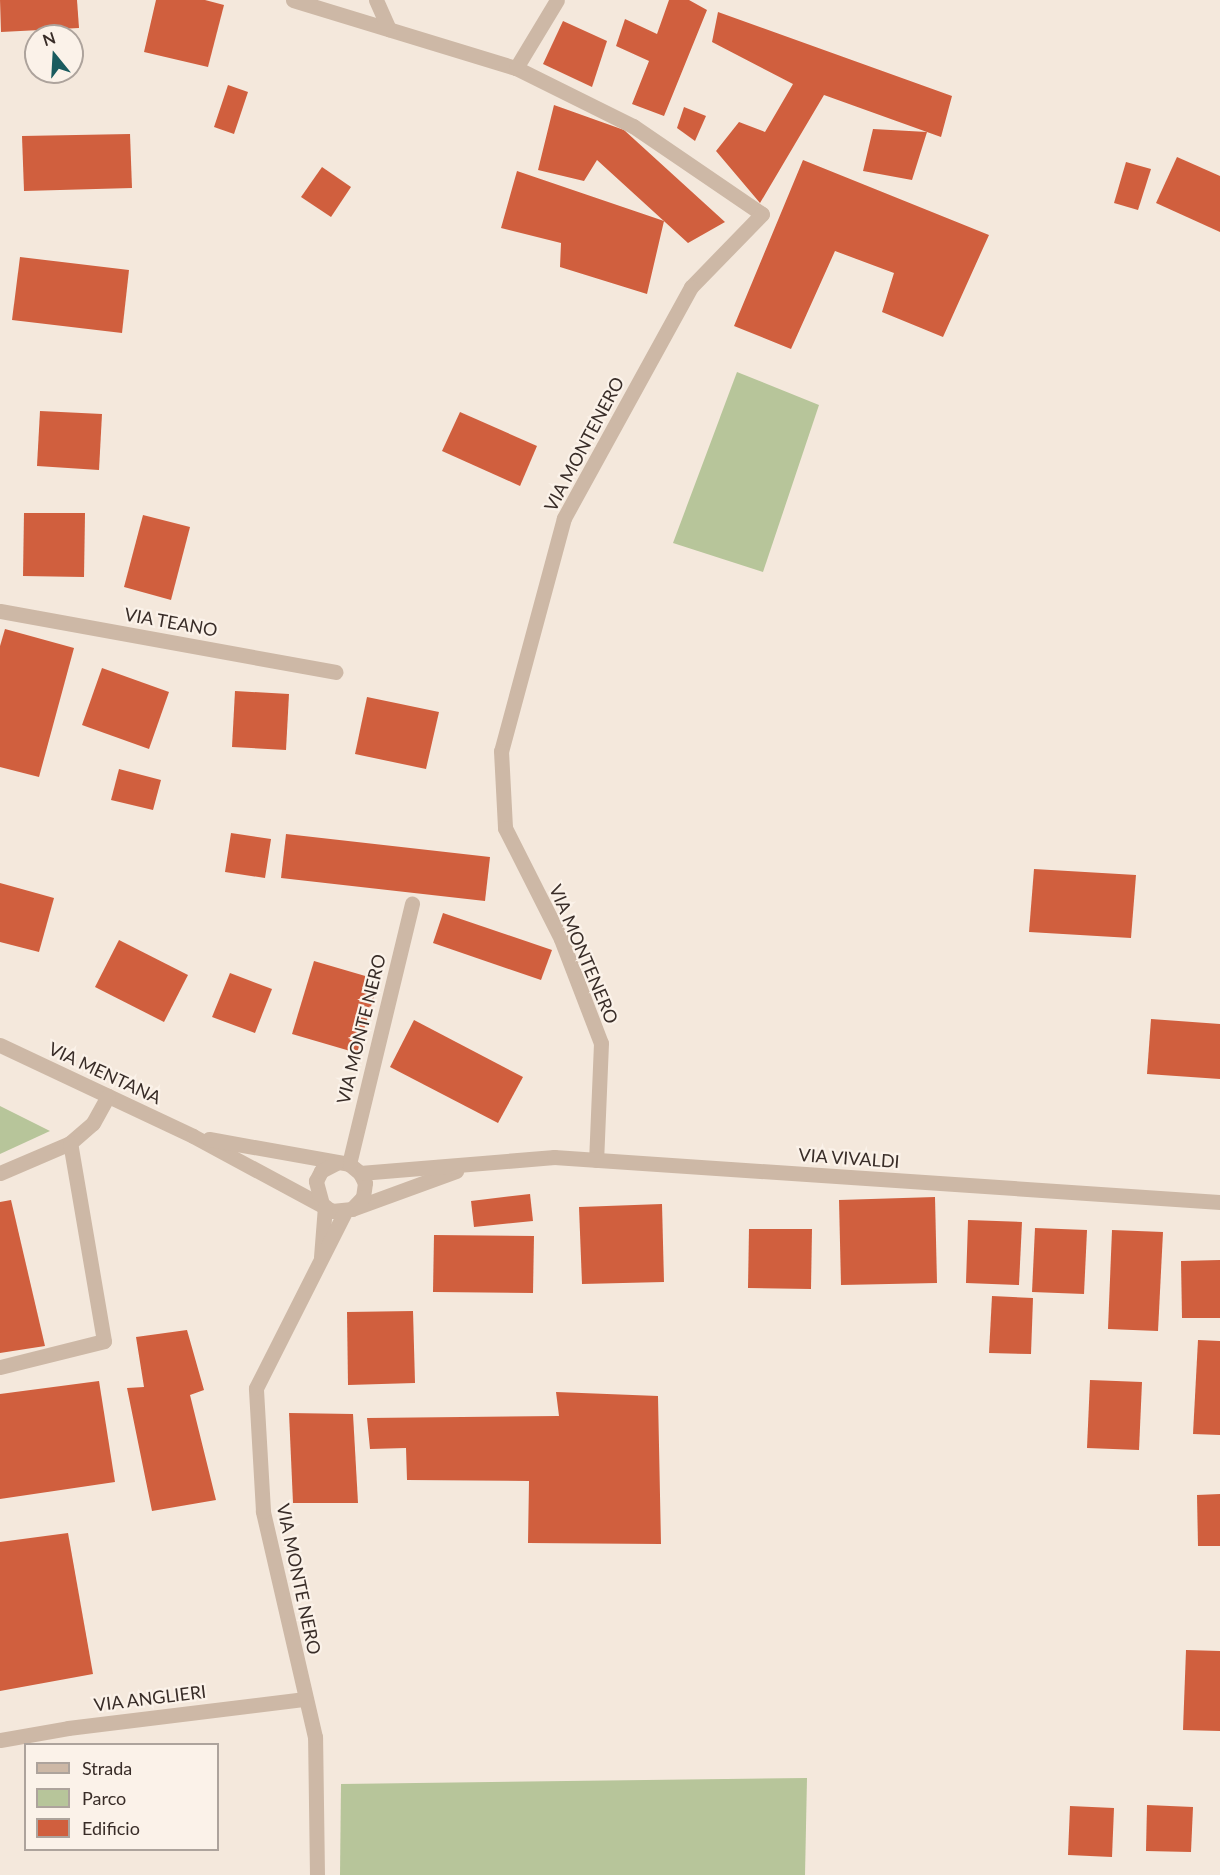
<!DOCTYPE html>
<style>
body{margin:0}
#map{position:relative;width:1220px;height:1875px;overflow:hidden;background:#f4e8dc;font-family:Lato,sans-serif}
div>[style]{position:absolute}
.green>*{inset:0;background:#b7c59a}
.building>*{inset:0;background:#d05f3e}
.minor>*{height:15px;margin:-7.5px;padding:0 7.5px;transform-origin:7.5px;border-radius:7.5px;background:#cdb8a6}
span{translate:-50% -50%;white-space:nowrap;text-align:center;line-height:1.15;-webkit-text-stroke:4.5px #fbf2e9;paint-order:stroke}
.street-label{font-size:18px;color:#392d28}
.legend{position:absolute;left:24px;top:1743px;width:195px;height:108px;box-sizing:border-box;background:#fbf2e9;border:2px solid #ada39c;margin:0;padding:8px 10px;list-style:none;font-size:18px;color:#392d28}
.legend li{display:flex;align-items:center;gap:12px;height:30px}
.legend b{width:30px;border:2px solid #ada39c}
.north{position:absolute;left:24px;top:24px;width:60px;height:60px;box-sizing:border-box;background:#fbf2e9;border:2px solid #ada39c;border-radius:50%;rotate:342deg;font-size:16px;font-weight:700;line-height:24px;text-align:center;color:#392d28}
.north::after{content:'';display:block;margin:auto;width:21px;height:27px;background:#1a5b5e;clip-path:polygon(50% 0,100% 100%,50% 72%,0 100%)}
</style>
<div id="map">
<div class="green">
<div style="clip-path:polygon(737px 372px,819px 405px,763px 572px,673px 543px)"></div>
<div style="clip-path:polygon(0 1106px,50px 1131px,0 1154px)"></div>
<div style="clip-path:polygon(807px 1778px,805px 1875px,340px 1875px,341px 1784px)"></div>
</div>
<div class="building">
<div style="clip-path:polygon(0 0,77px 0,79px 28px,1px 32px)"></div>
<div style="clip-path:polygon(156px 0,205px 0,224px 5px,208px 67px,144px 52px)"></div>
<div style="clip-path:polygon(669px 0,689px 0,707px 10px,664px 116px,632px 104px,649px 61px,616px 46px,625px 19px,657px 34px)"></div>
<div style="clip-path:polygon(718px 12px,952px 96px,941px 137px,927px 132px,912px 180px,863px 171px,873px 129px,927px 132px,824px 95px,760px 203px,716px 151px,739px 122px,765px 132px,793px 84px,712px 42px)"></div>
<div style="clip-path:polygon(563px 21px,607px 41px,592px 87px,543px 64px)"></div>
<div style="clip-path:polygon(228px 85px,248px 92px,234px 134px,214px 127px)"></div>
<div style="clip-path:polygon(554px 105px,624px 130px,725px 222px,688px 243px,597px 160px,584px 181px,538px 170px)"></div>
<div style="clip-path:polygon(684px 107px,706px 116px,695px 141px,677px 128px)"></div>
<div style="clip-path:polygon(130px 134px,132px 188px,24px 191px,22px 136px)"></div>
<div style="clip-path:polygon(1177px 157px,1220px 176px,1220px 232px,1156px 203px)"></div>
<div style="clip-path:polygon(803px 160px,989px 235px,943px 337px,882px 312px,894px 273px,835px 251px,791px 349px,734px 326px)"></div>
<div style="clip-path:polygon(1126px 162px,1151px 169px,1138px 210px,1114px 203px)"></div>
<div style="clip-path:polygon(322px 167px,351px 187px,331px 217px,301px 197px)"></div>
<div style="clip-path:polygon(517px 171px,664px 221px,647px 294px,560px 267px,561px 243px,501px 228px)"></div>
<div style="clip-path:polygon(20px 257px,129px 270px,122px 333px,12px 320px)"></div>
<div style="clip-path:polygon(40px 411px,102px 414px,99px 470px,37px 466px)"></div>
<div style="clip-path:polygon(460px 412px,537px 446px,520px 486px,442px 451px)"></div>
<div style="clip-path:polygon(24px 513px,85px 513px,84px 577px,23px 576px)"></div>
<div style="clip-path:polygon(143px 515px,190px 527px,171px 600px,124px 587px)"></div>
<div style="clip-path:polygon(5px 629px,74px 648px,39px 777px,0 767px,0 646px)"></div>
<div style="clip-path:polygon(102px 668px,169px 692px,149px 749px,82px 725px)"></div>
<div style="clip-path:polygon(235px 691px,289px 694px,286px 750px,232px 747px)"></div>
<div style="clip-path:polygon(367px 697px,439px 712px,426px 769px,355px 754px)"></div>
<div style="clip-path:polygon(119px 769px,161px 780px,153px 810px,111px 800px)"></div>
<div style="clip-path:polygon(231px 833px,271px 839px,265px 878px,225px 872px)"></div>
<div style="clip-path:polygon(286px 834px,490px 857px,485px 901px,281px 878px)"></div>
<div style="clip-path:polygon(1034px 869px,1136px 875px,1131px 938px,1029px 932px)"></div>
<div style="clip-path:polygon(0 883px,54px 898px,39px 952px,0 942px)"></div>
<div style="clip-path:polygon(443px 913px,552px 950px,541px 980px,433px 943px)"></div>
<div style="clip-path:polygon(119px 940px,188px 975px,164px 1022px,95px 987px)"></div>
<div style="clip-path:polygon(314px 961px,379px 980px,357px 1053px,292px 1034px)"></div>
<div style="clip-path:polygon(230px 973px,272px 989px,255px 1033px,212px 1017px)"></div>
<div style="clip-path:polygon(1151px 1019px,1220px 1024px,1220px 1079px,1147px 1074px)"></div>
<div style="clip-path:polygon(414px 1020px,523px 1077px,498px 1123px,390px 1067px)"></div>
<div style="clip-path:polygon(530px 1194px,533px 1221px,474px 1227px,471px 1201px)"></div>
<div style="clip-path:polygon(935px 1197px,937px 1283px,841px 1285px,839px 1200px)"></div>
<div style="clip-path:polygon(11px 1200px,45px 1346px,0 1353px,0 1202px)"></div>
<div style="clip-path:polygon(662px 1204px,664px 1282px,582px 1284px,579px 1207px)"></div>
<div style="clip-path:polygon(968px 1220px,1022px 1222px,1019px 1285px,966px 1283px)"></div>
<div style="clip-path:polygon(1035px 1228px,1087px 1230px,1084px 1294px,1032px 1292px)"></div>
<div style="clip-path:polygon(749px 1229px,812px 1229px,811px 1289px,748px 1288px)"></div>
<div style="clip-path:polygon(1112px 1230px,1163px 1232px,1158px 1331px,1108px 1329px)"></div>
<div style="clip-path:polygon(434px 1235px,534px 1236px,533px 1293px,433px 1292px)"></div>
<div style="clip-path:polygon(1220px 1260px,1220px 1318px,1182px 1318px,1181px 1261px)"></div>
<div style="clip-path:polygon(992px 1296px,1033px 1298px,1031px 1354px,989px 1353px)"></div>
<div style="clip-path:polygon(413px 1311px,415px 1383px,348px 1385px,347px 1312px)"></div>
<div style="clip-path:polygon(187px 1330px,204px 1390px,190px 1395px,216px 1500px,152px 1511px,127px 1388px,144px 1387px,136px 1337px)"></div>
<div style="clip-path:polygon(1198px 1340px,1220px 1341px,1220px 1435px,1193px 1434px)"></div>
<div style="clip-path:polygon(1090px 1380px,1142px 1382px,1139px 1450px,1087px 1448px)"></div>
<div style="clip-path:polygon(99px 1381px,115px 1482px,0 1499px,0 1394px)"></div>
<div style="clip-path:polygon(556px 1392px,658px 1396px,661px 1544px,528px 1543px,529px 1481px,407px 1480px,406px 1448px,370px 1449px,367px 1418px,559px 1416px)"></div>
<div style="clip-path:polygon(289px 1413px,353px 1414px,358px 1503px,293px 1503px)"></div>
<div style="clip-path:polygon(1220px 1494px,1220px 1546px,1198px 1546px,1197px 1495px)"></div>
<div style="clip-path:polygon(68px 1533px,93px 1674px,0 1691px,0 1542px)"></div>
<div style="clip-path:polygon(1186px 1650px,1220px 1651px,1220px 1731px,1183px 1730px)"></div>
<div style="clip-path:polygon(1147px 1805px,1193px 1807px,1191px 1852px,1146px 1851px)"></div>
<div style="clip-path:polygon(1070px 1806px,1114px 1808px,1112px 1857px,1068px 1855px)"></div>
</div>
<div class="minor">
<div style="left:293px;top:0;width:233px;rotate:17deg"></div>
<div style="left:516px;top:68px;width:131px;rotate:26.4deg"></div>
<div style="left:633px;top:126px;width:156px;rotate:34.3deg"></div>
<div style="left:762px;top:214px;width:102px;rotate:134.2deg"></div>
<div style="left:691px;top:287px;width:264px;rotate:118.8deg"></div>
<div style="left:564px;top:518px;width:241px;rotate:105.1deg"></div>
<div style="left:501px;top:751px;width:77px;rotate:87deg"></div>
<div style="left:505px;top:828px;width:124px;rotate:63.2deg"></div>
<div style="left:561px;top:939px;width:111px;rotate:69deg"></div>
<div style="left:601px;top:1043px;width:117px;rotate:92.4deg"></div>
<div style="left:376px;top:0;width:32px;rotate:66deg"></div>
<div style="left:516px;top:68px;width:79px;rotate:-58.9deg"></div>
<div style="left:0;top:611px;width:341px;rotate:10.3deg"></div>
<div style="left:0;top:1045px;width:213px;rotate:25.2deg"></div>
<div style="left:193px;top:1136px;width:158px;rotate:28.3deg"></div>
<div style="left:332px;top:1211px;width:20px;rotate:-6deg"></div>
<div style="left:352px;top:1209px;width:111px;rotate:-20.1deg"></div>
<div style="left:209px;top:1139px;width:142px;rotate:10.1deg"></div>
<div style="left:349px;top:1164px;width:14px;rotate:39deg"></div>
<div style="left:360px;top:1173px;width:11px;rotate:63deg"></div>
<div style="left:365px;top:1183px;width:14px;rotate:98deg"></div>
<div style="left:363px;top:1197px;width:16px;rotate:133deg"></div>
<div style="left:349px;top:1164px;width:268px;rotate:-76.4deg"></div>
<div style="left:0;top:1173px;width:76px;rotate:-23.2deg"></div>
<div style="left:70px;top:1143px;width:30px;rotate:-41deg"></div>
<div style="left:93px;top:1123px;width:31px;rotate:-61deg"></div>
<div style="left:360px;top:1173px;width:195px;rotate:-4.7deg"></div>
<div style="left:554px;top:1157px;width:668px;rotate:3.87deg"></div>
<div style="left:322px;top:1204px;width:24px;rotate:-105deg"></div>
<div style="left:316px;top:1181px;width:11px;rotate:-63deg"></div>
<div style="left:321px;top:1171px;width:17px;rotate:-28deg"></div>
<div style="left:321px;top:1257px;width:51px;rotate:-85.5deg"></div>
<div style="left:0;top:1367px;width:107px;rotate:-14deg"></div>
<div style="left:104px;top:1341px;width:201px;rotate:-99.7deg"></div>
<div style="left:0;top:1740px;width:69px;rotate:-10deg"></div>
<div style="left:68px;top:1728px;width:239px;rotate:-7deg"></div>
<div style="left:317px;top:1875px;width:138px;rotate:-90.8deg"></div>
<div style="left:315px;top:1737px;width:232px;rotate:-103deg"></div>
<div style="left:263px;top:1511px;width:123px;rotate:-93.3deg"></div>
<div style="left:256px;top:1388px;width:199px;rotate:-63.2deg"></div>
</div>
<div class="street-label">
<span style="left:584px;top:444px;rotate:-62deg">VIA MONTENERO</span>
<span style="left:171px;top:622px;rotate:10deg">VIA TEANO</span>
<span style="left:584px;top:954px;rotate:67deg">VIA MONTENERO</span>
<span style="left:361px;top:1029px;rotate:-76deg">VIA MONTE NERO</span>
<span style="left:105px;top:1073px;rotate:25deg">VIA MENTANA</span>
<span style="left:849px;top:1158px;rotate:4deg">VIA VIVALDI</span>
<span style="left:299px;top:1579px;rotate:78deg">VIA MONTE NERO</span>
<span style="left:150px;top:1698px;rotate:-7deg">VIA ANGLIERI</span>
</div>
<ul class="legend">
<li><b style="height:8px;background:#cdb8a6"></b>Strada</li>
<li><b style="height:16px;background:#b7c59a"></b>Parco</li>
<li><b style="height:16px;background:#d05f3e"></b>Edificio</li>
</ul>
<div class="north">N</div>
</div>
